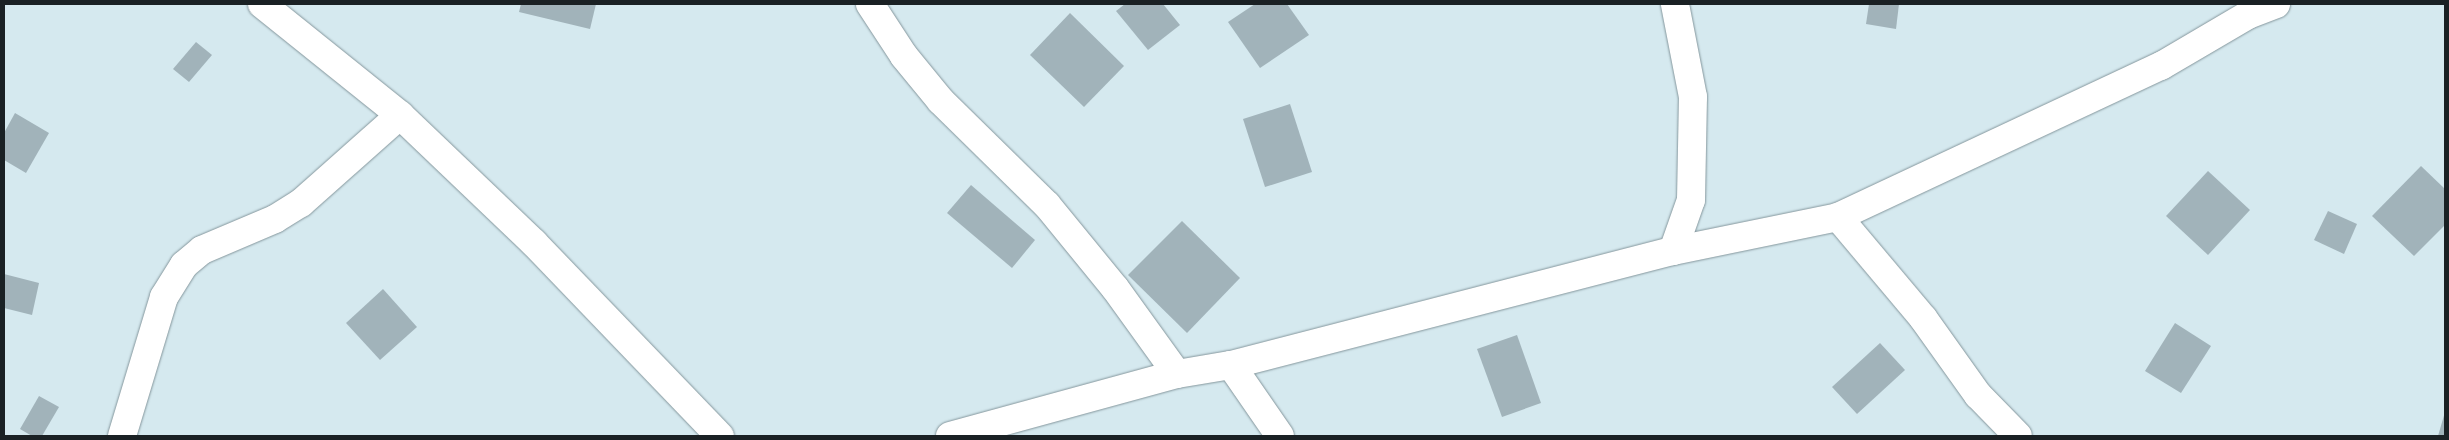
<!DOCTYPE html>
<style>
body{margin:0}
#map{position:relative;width:2449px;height:440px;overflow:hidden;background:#d5e9ef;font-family:"Work Sans",sans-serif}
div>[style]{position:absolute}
.building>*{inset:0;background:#a1b3ba}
.roads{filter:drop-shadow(0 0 1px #84969c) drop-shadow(0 0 1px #84969c)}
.minor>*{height:28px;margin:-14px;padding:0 14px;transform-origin:14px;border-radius:14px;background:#fff}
span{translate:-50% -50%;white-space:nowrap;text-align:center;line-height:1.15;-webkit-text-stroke:4px #e3f6fd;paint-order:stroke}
.frame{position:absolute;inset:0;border:5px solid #1a2124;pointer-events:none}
</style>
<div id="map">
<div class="building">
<div style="clip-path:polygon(521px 4px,596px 4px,590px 29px,519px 12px)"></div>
<div style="clip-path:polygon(1125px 4px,1163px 4px,1180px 25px,1148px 50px,1116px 11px)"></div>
<div style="clip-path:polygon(1255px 4px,1287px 4px,1309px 35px,1260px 68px,1228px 22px)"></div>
<div style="clip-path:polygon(1869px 4px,1899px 4px,1896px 29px,1866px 24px)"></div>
<div style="clip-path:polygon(1070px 13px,1124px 66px,1084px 107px,1030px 55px)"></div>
<div style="clip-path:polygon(196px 42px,212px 55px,189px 82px,173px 69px)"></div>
<div style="clip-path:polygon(1290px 104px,1312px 172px,1265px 187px,1243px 119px)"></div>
<div style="clip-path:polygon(15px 113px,49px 133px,26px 173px,4px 160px,4px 133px)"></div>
<div style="clip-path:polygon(2421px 166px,2445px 189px,2445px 225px,2414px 256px,2372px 216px)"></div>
<div style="clip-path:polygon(2208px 171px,2250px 210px,2208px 255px,2166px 216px)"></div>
<div style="clip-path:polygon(971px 185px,1035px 240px,1012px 268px,947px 213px)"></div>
<div style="clip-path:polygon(2328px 211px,2357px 224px,2344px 254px,2314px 240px)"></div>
<div style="clip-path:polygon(1182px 221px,1240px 278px,1187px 333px,1128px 275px)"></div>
<div style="clip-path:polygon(4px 274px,39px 283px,32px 315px,4px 308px)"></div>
<div style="clip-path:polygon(383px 289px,417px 327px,380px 360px,346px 323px)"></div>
<div style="clip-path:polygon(2175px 323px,2211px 346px,2181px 393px,2145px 371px)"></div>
<div style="clip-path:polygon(1517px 335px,1541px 403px,1502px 417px,1477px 349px)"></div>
<div style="clip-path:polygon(1880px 343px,1905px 370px,1857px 414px,1832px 387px)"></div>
<div style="clip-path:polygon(39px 396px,59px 407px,42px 436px,32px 436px,20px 429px)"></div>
<div style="clip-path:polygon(2445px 412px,2445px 436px,2438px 436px)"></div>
</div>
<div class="roads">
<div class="minor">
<div style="left:262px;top:4px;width:177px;rotate:38.8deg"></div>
<div style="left:400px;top:115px;width:185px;rotate:43.7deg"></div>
<div style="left:534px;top:243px;width:268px;rotate:46.1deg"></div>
<div style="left:870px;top:4px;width:62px;rotate:56.8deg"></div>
<div style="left:904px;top:56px;width:58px;rotate:50.6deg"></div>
<div style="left:941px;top:101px;width:148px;rotate:44.5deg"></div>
<div style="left:1047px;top:205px;width:107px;rotate:50.7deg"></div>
<div style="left:1115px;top:288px;width:106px;rotate:54.2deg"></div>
<div style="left:1838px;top:217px;width:132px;rotate:49.9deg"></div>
<div style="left:1923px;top:318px;width:95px;rotate:54.5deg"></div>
<div style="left:1978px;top:395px;width:57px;rotate:45.7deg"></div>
<div style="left:1673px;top:251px;width:54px;rotate:-70.6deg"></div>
<div style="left:1691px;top:200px;width:103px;rotate:-88.9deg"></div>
<div style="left:1693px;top:97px;width:95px;rotate:-101deg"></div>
<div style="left:1231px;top:365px;width:86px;rotate:55.4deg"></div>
<div style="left:122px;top:436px;width:145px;rotate:-73.2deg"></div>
<div style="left:164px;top:297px;width:38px;rotate:-58deg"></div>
<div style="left:184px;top:265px;width:23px;rotate:-40deg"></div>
<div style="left:202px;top:250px;width:79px;rotate:-23deg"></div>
<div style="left:275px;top:219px;width:31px;rotate:-32deg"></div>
<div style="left:301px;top:203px;width:132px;rotate:-41.6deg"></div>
<div style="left:950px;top:436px;width:235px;rotate:-15.3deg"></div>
<div style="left:1177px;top:374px;width:55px;rotate:-9.5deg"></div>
<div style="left:1231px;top:365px;width:456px;rotate:-14.5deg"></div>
<div style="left:1673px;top:251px;width:168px;rotate:-11.6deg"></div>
<div style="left:1838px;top:217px;width:357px;rotate:-25.1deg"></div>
<div style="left:2161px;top:66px;width:101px;rotate:-30.4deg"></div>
<div style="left:2248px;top:15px;width:30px;rotate:-21deg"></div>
</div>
</div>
<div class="frame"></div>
</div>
